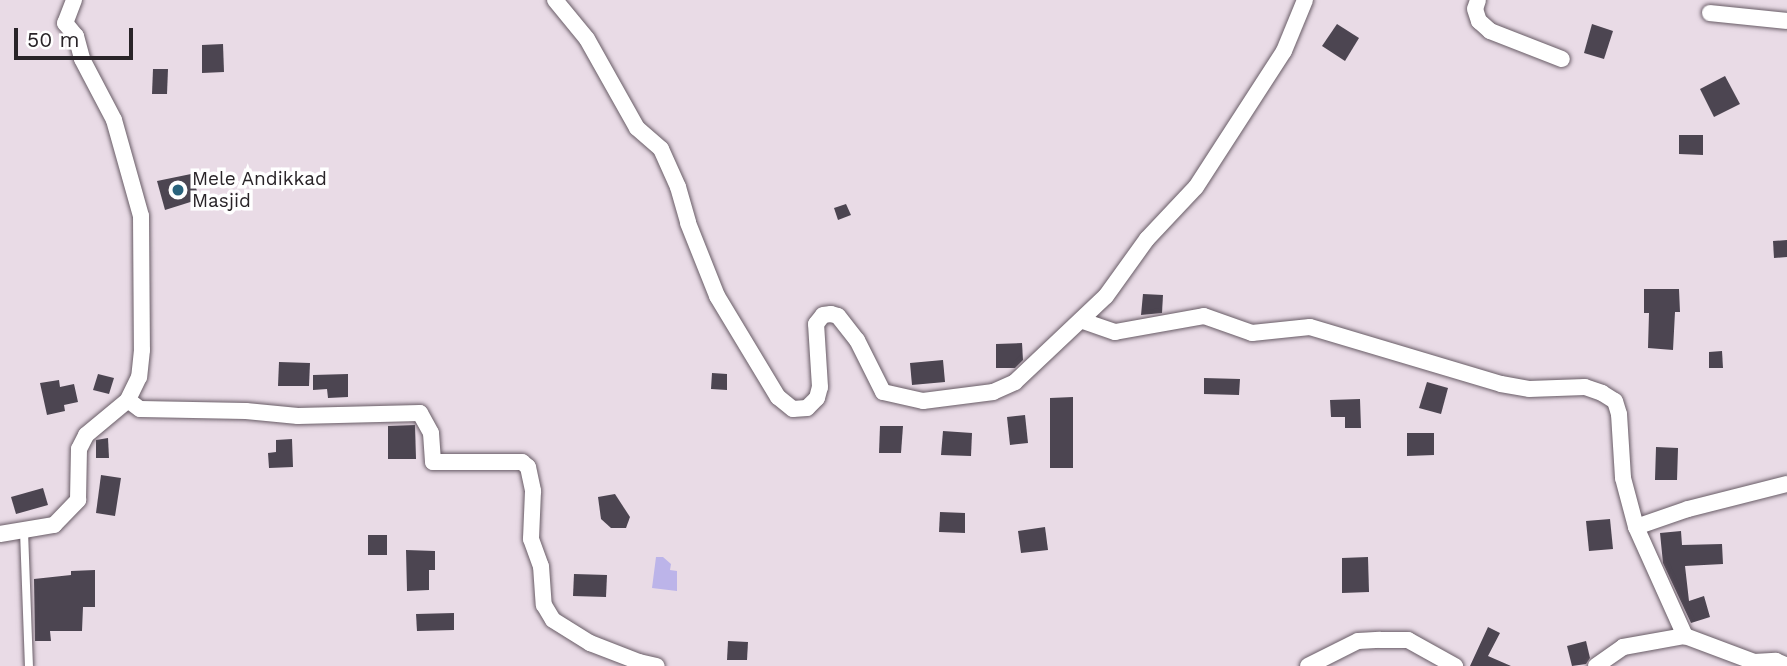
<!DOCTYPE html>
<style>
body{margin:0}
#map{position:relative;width:1787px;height:666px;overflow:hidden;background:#e9dbe6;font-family:"Work Sans",sans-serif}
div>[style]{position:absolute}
.water>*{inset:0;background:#bcb4e9}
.building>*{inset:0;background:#4c4551}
.roads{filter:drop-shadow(0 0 2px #685c66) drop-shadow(0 0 2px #685c66)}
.service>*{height:8px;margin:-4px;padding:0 4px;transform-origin:4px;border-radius:4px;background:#fff}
.minor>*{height:16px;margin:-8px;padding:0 8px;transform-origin:8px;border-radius:8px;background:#fff}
.dots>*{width:19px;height:19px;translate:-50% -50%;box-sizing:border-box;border:4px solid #fff;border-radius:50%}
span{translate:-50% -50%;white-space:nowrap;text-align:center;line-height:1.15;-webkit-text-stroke:7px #fff;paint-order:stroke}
.poi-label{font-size:19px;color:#292428}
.left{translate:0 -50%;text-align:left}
.scale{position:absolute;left:14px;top:28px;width:119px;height:32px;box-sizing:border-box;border:4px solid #292428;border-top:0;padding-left:9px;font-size:21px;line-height:24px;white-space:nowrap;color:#292428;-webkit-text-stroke:5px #fff;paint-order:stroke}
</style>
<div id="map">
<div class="water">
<div style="clip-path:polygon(656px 557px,663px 557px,671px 564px,670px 570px,677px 571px,677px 591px,652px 588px)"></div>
</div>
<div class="building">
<div style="clip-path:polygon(1337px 24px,1359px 38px,1345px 61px,1322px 46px)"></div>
<div style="clip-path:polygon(1592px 24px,1613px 31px,1604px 59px,1584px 53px)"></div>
<div style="clip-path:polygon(223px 44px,224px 72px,202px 73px,202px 45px)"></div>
<div style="clip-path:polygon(153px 69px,168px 69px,167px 94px,152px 94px)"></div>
<div style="clip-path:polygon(1725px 76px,1740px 104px,1714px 117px,1700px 89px)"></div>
<div style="clip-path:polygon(1679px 135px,1703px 135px,1703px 155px,1679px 154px)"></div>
<div style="clip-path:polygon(191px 174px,200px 199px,165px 210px,157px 181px)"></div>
<div style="clip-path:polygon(846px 204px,851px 215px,838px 220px,834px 208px)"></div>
<div style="clip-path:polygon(1787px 240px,1787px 257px,1774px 258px,1773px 241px)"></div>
<div style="clip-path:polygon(1644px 289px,1679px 289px,1680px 312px,1675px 312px,1673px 350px,1648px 348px,1649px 313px,1644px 313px)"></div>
<div style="clip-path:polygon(1143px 294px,1163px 295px,1162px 313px,1141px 315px)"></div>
<div style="clip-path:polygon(1022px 343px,1023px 360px,1015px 368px,996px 368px,996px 344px)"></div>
<div style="clip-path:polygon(1722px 351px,1723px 368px,1709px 368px,1709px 352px)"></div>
<div style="clip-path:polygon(943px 360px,945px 382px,912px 385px,910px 363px)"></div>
<div style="clip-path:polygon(279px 362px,310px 363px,309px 386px,278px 386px)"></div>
<div style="clip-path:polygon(712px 373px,727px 374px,727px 390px,711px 389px)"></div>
<div style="clip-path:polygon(98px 374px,114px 378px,109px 394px,93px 390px)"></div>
<div style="clip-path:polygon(348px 374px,348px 397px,328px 398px,327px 389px,313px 390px,313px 375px)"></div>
<div style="clip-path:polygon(1204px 378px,1240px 379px,1239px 395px,1204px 394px)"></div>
<div style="clip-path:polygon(59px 380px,60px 387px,74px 384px,78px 402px,64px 405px,65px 411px,47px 415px,40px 383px)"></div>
<div style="clip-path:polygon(1427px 382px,1448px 388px,1441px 414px,1419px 408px)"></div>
<div style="clip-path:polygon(1073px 397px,1073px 468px,1050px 468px,1050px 398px)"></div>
<div style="clip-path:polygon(1360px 399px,1361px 428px,1345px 428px,1345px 417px,1331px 417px,1330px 400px)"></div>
<div style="clip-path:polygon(1025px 415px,1028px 443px,1010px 445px,1007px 417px)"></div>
<div style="clip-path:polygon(415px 425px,416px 459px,388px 459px,388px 426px)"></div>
<div style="clip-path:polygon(880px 426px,903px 426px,901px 453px,879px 453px)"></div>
<div style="clip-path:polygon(943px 431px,972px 433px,971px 456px,941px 455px)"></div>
<div style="clip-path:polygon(1407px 433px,1434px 433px,1434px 455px,1407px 456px)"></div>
<div style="clip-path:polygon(108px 438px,109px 458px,96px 458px,96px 440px)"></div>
<div style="clip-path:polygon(292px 439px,293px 467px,269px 468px,268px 453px,276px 452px,276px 440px)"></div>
<div style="clip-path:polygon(1656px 447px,1678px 448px,1677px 480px,1655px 480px)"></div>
<div style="clip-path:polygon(101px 475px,121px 478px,115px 516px,96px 513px)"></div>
<div style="clip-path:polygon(43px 488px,48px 505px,16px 514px,11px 497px)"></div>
<div style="clip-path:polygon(615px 494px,630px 517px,626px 528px,611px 528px,601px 519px,598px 497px)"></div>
<div style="clip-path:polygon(940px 512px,965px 513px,965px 533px,939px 532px)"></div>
<div style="clip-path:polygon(1610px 519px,1613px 549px,1589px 551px,1586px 521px)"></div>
<div style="clip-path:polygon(1045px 527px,1048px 550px,1021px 553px,1018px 531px)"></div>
<div style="clip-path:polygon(1681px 531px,1682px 545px,1722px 544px,1723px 564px,1685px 566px,1689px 601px,1704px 596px,1710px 617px,1691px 623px,1663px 563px,1660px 533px)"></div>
<div style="clip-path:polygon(368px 535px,387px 535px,387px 555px,368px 555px)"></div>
<div style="clip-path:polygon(406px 550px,435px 551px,435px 570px,429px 570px,429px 590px,407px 591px)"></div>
<div style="clip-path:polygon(1368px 557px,1369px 592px,1342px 593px,1342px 558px)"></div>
<div style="clip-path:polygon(95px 570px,95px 607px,83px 607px,82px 631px,50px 631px,51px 641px,35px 641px,34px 579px,71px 575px,71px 571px)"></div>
<div style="clip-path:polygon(574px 574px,607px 575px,606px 597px,573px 596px)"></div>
<div style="clip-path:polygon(454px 613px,454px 630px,417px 631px,416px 614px)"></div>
<div style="clip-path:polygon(1488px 627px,1500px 633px,1488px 656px,1511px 666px,1470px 666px)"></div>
<div style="clip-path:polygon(728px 641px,748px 642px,747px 660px,727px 660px)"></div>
<div style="clip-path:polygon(1586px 641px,1590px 658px,1586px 664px,1572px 666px,1567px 646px)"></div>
</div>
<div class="roads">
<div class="service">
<div style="left:24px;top:531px;width:135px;rotate:87.9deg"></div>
</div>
<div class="minor">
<div style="left:74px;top:0;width:25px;rotate:111deg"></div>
<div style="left:65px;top:23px;width:17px;rotate:50deg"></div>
<div style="left:76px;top:36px;width:24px;rotate:75deg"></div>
<div style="left:82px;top:59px;width:69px;rotate:62.3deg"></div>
<div style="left:114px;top:120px;width:100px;rotate:74.3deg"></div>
<div style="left:141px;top:216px;width:134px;rotate:89.6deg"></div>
<div style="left:142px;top:350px;width:27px;rotate:96deg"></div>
<div style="left:139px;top:377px;width:25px;rotate:116deg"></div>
<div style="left:128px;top:400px;width:15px;rotate:37deg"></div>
<div style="left:140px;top:409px;width:106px;rotate:1.1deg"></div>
<div style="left:246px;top:411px;width:52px;rotate:5.5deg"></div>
<div style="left:298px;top:416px;width:122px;rotate:-1.4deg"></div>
<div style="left:420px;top:413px;width:23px;rotate:61deg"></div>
<div style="left:431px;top:433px;width:29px;rotate:86deg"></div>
<div style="left:433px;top:462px;width:89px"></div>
<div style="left:522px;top:462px;width:8px;rotate:40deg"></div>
<div style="left:528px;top:467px;width:25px;rotate:78deg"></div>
<div style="left:533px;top:491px;width:48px;rotate:92.4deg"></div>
<div style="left:531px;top:539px;width:29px;rotate:70deg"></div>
<div style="left:541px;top:566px;width:39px;rotate:86deg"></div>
<div style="left:544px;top:605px;width:17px;rotate:59deg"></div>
<div style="left:553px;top:620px;width:44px;rotate:31.9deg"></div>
<div style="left:590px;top:643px;width:53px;rotate:21.2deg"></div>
<div style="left:639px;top:662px;width:18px;rotate:13deg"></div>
<div style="left:555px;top:0;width:50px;rotate:50.6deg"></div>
<div style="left:587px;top:39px;width:102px;rotate:60.7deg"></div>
<div style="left:637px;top:128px;width:32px;rotate:41deg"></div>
<div style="left:661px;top:149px;width:42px;rotate:65.9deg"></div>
<div style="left:678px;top:187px;width:37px;rotate:74deg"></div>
<div style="left:688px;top:223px;width:79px;rotate:68.3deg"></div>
<div style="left:717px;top:296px;width:118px;rotate:58.9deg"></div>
<div style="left:778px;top:397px;width:19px;rotate:39deg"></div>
<div style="left:793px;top:409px;width:14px;rotate:-4deg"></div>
<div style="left:807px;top:408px;width:14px;rotate:-45deg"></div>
<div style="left:817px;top:398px;width:11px;rotate:-75deg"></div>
<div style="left:820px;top:387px;width:63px;rotate:-93.6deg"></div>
<div style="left:816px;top:324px;width:11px;rotate:-52deg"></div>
<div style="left:823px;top:315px;width:8px;rotate:-7deg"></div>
<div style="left:831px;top:314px;width:7px;rotate:16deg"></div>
<div style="left:838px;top:316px;width:31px;rotate:52deg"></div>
<div style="left:857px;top:340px;width:58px;rotate:63.4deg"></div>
<div style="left:883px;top:392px;width:41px;rotate:12.7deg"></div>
<div style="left:923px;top:401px;width:71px;rotate:-7.3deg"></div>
<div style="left:993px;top:392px;width:24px;rotate:-24deg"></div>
<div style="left:1015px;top:382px;width:125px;rotate:-43.4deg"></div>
<div style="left:1106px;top:296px;width:70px;rotate:-54.3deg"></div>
<div style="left:1147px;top:239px;width:71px;rotate:-46.7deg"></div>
<div style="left:1196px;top:187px;width:162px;rotate:-57.1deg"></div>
<div style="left:1284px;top:51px;width:55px;rotate:-67.6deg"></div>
<div style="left:1478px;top:0;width:9px;rotate:108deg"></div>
<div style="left:1475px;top:9px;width:13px;rotate:72deg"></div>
<div style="left:1479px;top:21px;width:15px;rotate:42deg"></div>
<div style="left:1490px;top:31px;width:77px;rotate:21.3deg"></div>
<div style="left:1710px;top:13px;width:77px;rotate:5.9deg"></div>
<div style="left:1083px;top:321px;width:34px;rotate:19deg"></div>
<div style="left:1115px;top:332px;width:90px;rotate:-10.2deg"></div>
<div style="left:1204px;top:316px;width:51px;rotate:19.5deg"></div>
<div style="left:1252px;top:333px;width:58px;rotate:-5.9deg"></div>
<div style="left:1310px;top:327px;width:199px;rotate:16.6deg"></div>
<div style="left:1501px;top:384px;width:28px;rotate:10deg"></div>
<div style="left:1529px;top:389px;width:56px;rotate:-2deg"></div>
<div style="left:1585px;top:387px;width:18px;rotate:19deg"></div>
<div style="left:1602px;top:393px;width:15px;rotate:32deg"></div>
<div style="left:1615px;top:401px;width:14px;rotate:73deg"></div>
<div style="left:1619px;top:414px;width:64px;rotate:86.4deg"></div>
<div style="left:1623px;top:478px;width:51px;rotate:75.1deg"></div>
<div style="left:1636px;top:527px;width:120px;rotate:65.8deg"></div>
<div style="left:1636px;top:527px;width:55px;rotate:-19.1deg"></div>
<div style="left:1688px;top:509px;width:102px;rotate:-14.2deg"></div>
<div style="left:0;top:534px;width:55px;rotate:-9.5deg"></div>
<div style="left:54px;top:525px;width:35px;rotate:-46deg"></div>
<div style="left:78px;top:500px;width:51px;rotate:-88.9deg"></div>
<div style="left:79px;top:449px;width:16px;rotate:-63deg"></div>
<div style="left:86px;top:435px;width:55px;rotate:-39.8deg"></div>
<div style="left:1308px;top:666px;width:56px;rotate:-26.6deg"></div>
<div style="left:1358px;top:641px;width:22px;rotate:-3deg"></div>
<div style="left:1380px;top:640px;width:28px"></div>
<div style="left:1408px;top:640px;width:54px;rotate:29deg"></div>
<div style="left:1596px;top:666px;width:33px;rotate:-35deg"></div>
<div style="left:1623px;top:647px;width:63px;rotate:-10.1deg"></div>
<div style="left:1685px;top:636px;width:74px;rotate:20.6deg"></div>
<div style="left:1754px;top:662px;width:22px;rotate:-3deg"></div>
<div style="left:1776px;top:661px;width:12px;rotate:24deg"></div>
</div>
</div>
<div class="dots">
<div style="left:178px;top:190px;background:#2a637c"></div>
</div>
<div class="poi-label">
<span class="left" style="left:192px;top:190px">Mele Andikkad<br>Masjid</span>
</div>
<div class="scale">50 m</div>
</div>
